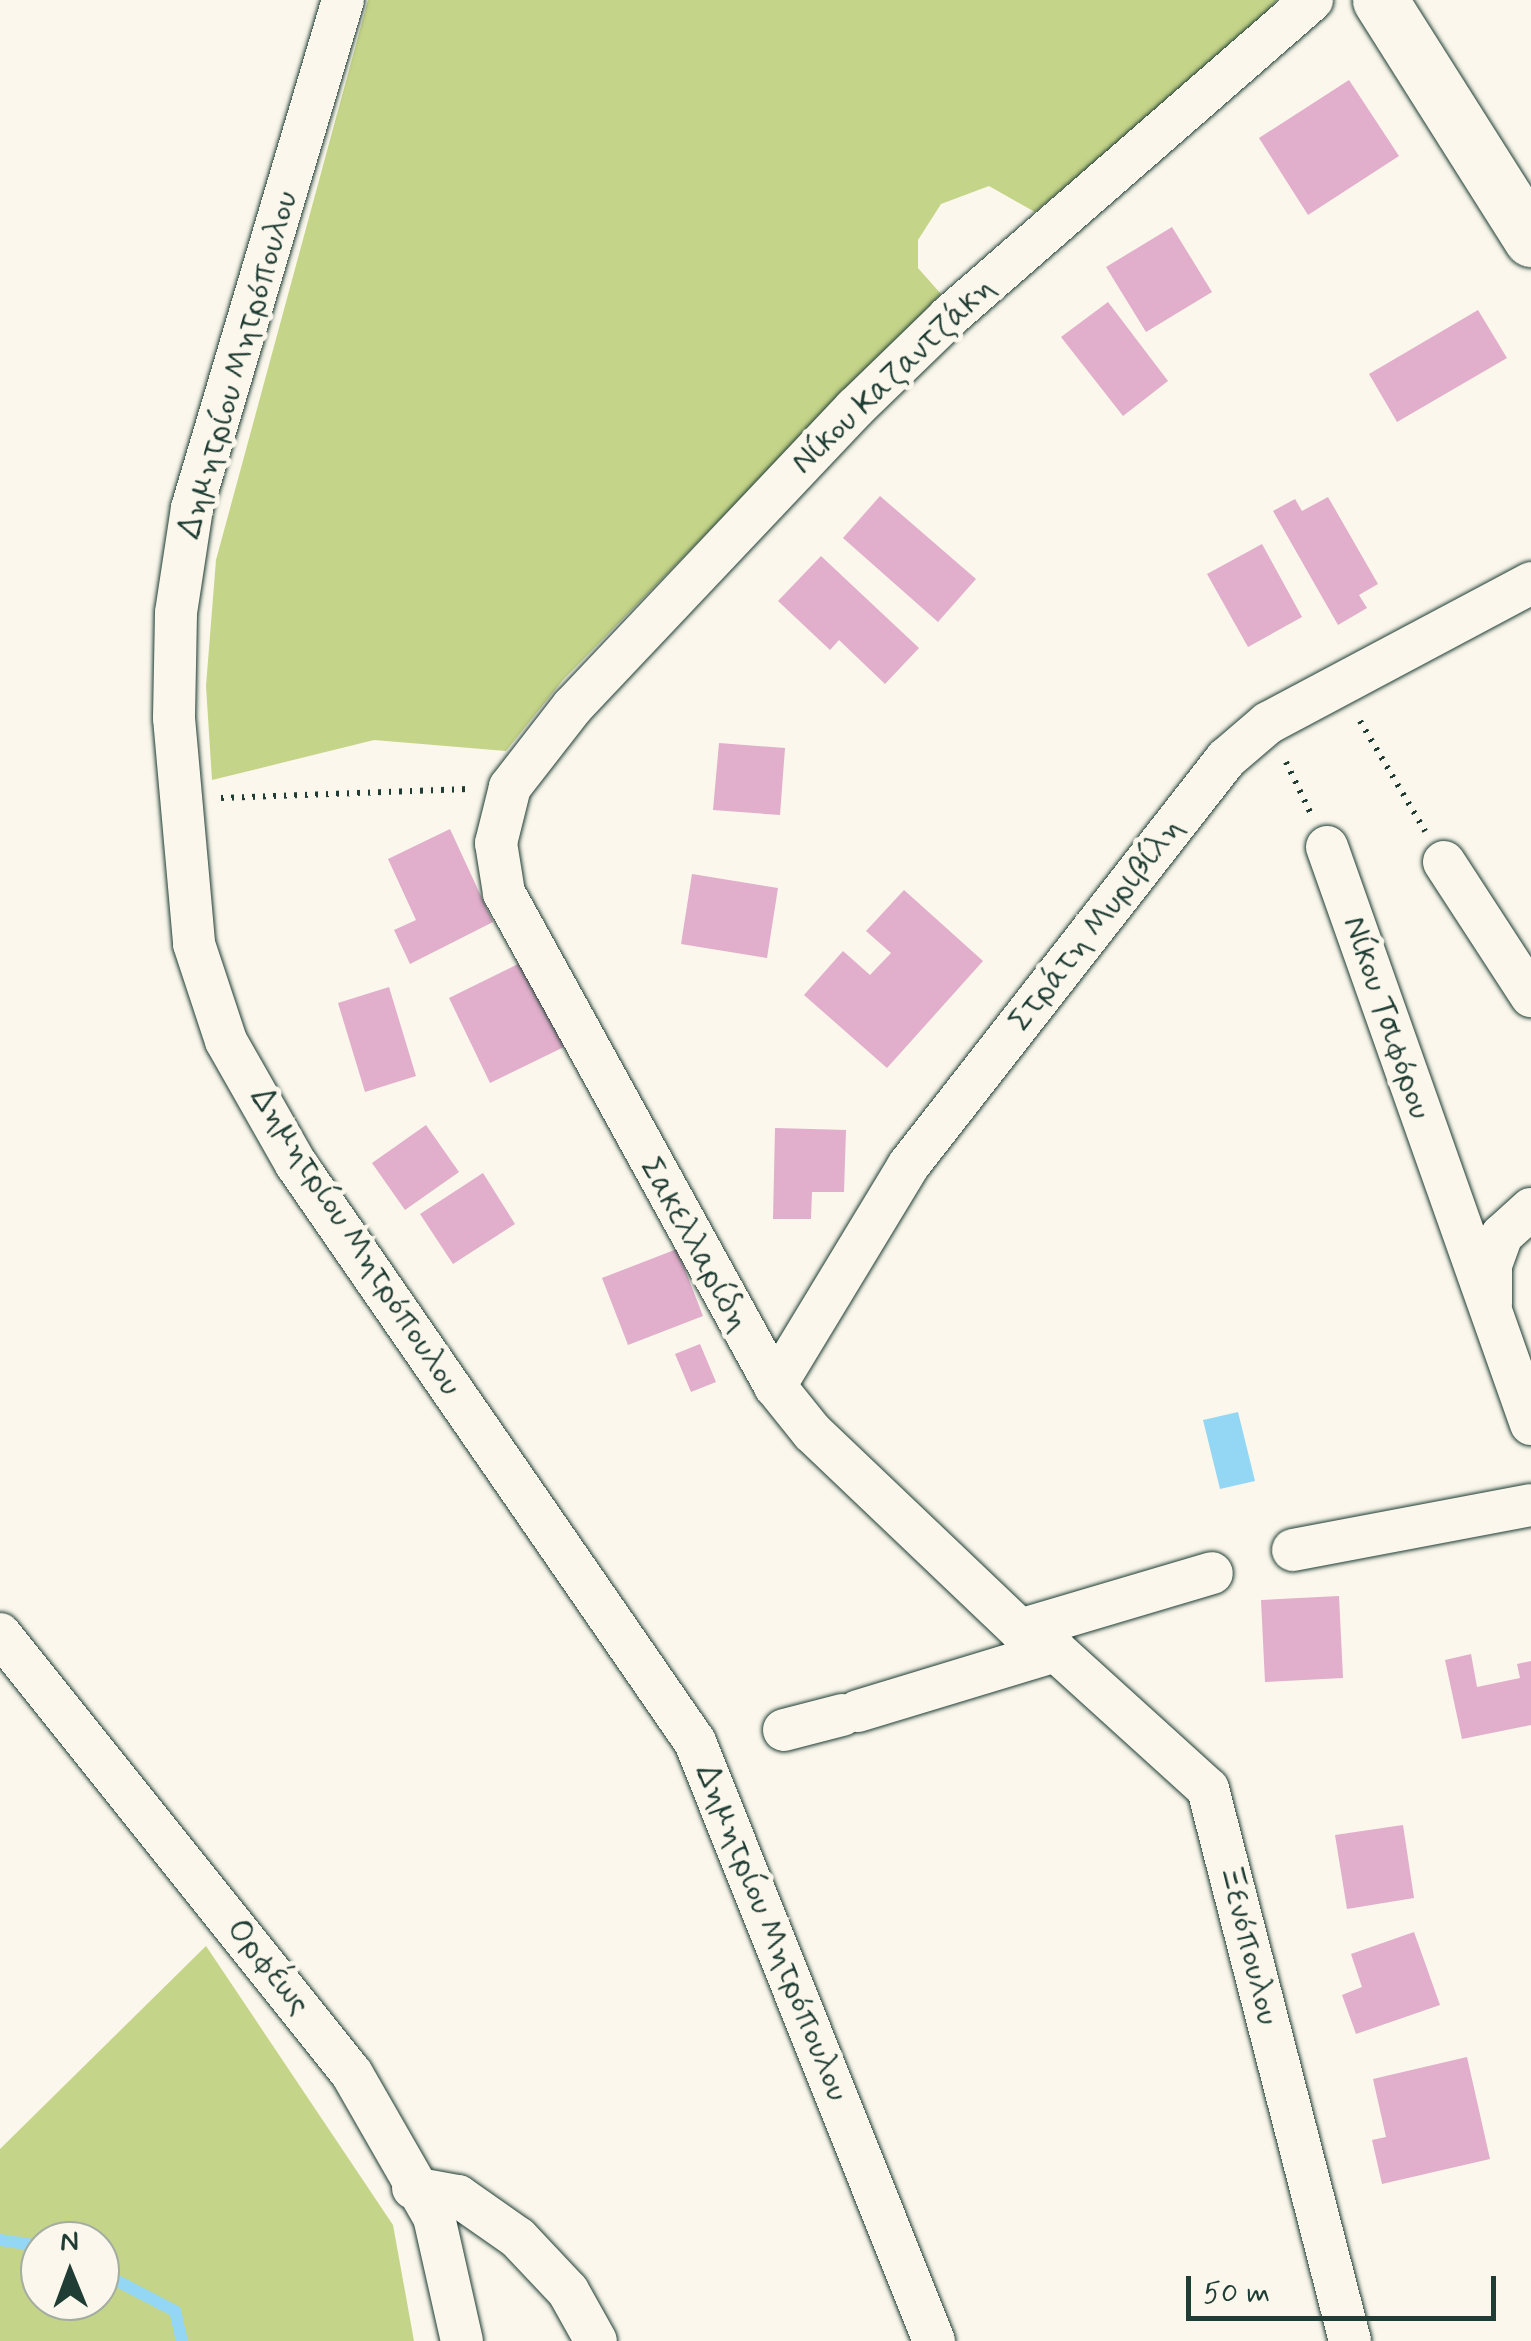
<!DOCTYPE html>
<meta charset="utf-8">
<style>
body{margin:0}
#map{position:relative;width:1531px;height:2341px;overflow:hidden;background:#fbf7ec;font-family:Mynerve,sans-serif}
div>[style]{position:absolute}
.green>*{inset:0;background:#c4d488}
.water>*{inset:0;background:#94d7f5}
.stream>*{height:12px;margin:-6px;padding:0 6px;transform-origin:6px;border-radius:6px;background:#94d7f5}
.building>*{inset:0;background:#e1aecb}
.path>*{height:6px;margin-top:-3px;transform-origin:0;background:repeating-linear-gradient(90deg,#1f3d34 0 2.5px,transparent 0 10.5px)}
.roads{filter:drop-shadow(0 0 2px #1f3d34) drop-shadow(0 0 2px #1f3d34)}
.street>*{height:42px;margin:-21px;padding:0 21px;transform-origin:21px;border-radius:21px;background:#fbf7ec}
.secondary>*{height:55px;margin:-27.5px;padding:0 27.5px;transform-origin:27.5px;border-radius:27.5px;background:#fbf7ec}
span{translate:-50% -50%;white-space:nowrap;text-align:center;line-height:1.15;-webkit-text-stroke:10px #fbf7ec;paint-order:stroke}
.street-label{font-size:32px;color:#1f3d34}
.north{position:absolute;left:20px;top:2221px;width:100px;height:100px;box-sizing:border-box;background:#fbf7ec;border:2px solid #a3ada2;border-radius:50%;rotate:359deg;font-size:28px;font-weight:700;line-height:40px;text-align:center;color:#1f3d34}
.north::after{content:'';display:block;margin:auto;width:35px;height:45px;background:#1f3d34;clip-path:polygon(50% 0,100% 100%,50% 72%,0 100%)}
.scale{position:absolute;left:1186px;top:2276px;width:310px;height:45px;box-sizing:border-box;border:5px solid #1f3d34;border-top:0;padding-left:12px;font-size:30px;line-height:35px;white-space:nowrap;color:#1f3d34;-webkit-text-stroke:8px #fbf7ec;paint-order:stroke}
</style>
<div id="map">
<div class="green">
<div style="clip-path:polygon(368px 0,1277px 0,1249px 33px,1035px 212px,989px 186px,941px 204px,918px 240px,918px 268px,941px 294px,563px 680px,506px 751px,374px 740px,212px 780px,206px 686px,216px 560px)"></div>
<div style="clip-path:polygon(evenodd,206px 1946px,393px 2225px,414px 2341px,0 2341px,0 2149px,206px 1946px,40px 2241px,100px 2241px,100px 2301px,40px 2301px,40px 2241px)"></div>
</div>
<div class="water">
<div style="clip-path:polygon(1238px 1412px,1255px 1481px,1220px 1489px,1203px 1420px)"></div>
</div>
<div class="stream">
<div style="left:0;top:2240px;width:40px;rotate:8.5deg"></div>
<div style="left:100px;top:2272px;width:85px;rotate:27.5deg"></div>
<div style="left:175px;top:2311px;width:31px;rotate:77deg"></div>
</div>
<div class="building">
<div style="clip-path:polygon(1349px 80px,1399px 156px,1308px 215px,1259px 138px)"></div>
<div style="clip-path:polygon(1172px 227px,1212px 292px,1146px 332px,1106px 267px)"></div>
<div style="clip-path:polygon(1108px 302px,1168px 381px,1123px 416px,1061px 337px)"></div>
<div style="clip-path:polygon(1478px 310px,1507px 358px,1397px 422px,1369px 374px)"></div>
<div style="clip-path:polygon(880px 496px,976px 579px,938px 622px,843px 538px)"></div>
<div style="clip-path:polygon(1328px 497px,1378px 584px,1359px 595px,1367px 608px,1338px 625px,1273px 511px,1295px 499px,1302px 511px)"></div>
<div style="clip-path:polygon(1262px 544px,1302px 617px,1248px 647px,1207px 574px)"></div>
<div style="clip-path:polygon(821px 556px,919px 648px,885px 684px,839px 640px,830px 650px,778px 601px)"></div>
<div style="clip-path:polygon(719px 743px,785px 748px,780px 815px,713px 810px)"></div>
<div style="clip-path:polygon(450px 829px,493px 922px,410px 964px,394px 930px,416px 920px,388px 859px)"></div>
<div style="clip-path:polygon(692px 874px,778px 888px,767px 958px,681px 944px)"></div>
<div style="clip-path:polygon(904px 890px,983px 961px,887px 1068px,804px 995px,843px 951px,870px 975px,891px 953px,866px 931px)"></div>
<div style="clip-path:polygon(526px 960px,568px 1045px,490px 1083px,449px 998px)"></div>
<div style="clip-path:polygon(389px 987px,416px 1076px,365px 1092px,338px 1003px)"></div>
<div style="clip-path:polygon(426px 1125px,459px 1172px,405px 1210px,372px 1163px)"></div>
<div style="clip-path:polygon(775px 1128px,846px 1130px,844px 1192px,812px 1192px,811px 1219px,773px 1219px)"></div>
<div style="clip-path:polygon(483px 1173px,515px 1224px,453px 1264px,420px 1214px)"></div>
<div style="clip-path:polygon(677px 1249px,703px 1316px,628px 1345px,602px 1278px)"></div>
<div style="clip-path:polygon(700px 1344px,716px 1382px,691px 1392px,675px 1354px)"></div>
<div style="clip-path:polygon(1339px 1596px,1343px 1678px,1265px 1682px,1261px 1600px)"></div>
<div style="clip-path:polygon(1471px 1654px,1477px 1687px,1520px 1678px,1517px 1664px,1531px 1661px,1531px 1725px,1462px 1739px,1445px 1660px)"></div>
<div style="clip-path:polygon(1403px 1825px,1414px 1898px,1347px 1909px,1335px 1835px)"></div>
<div style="clip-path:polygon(1414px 1932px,1440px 2005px,1356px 2034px,1342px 1995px,1362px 1987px,1351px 1954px)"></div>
<div style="clip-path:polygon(1467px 2057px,1490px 2159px,1382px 2184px,1372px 2140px,1386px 2137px,1373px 2079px)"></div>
</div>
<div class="path">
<div style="left:1360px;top:721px;width:128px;rotate:59.4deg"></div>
<div style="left:1286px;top:762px;width:58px;rotate:64.3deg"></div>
<div style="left:221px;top:798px;width:247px;rotate:-2.1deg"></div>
</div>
<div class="roads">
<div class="street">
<div style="left:343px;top:0;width:530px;rotate:106.55deg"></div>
<div style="left:192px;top:508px;width:106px;rotate:98.7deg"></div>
<div style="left:176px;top:613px;width:105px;rotate:91.1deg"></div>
<div style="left:174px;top:718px;width:227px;rotate:84.9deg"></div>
<div style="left:194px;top:944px;width:102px;rotate:71.7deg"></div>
<div style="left:226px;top:1041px;width:142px;rotate:60.4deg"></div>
<div style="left:296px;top:1164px;width:702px;rotate:55.38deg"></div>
<div style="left:695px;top:1742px;width:645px;rotate:68.25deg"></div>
<div style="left:1312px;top:0;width:482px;rotate:138.9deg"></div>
<div style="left:949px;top:317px;width:131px;rotate:135.9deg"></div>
<div style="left:855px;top:408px;width:410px;rotate:133.4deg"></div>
<div style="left:573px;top:706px;width:103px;rotate:127.9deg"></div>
<div style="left:510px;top:787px;width:58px;rotate:104deg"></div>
<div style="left:496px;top:843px;width:51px;rotate:80.9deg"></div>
<div style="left:504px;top:893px;width:563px;rotate:61.2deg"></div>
<div style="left:775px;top:1386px;width:59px;rotate:51.2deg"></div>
<div style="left:812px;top:1432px;width:287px;rotate:43.6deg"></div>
<div style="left:1020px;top:1630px;width:42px;rotate:30.3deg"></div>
<div style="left:1056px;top:1651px;width:205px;rotate:42.2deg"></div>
<div style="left:1208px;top:1789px;width:570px;rotate:75.57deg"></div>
<div style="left:1327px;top:847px;width:612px;rotate:70.53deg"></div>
<div style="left:1444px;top:862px;width:160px;rotate:57deg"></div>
<div style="left:1491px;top:1304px;width:39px;rotate:-90deg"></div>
<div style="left:1491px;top:1265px;width:32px;rotate:-70deg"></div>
<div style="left:1502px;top:1235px;width:39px;rotate:-42deg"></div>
<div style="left:775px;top:1386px;width:257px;rotate:-58.8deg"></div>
<div style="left:908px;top:1166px;width:517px;rotate:-52deg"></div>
<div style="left:1226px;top:759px;width:55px;rotate:-40.6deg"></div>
<div style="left:1268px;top:723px;width:298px;rotate:-28deg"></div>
<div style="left:1293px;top:1550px;width:242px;rotate:-10.7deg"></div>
<div style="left:1020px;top:1630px;width:200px;rotate:-16.5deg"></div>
<div style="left:0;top:1634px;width:563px;rotate:51.34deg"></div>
<div style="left:352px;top:2074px;width:165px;rotate:60.2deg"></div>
<div style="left:434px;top:2217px;width:127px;rotate:77.3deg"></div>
<div style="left:858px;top:1711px;width:207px;rotate:-16.9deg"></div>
<div style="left:784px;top:1730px;width:60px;rotate:-14.5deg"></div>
<div style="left:413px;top:2188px;width:46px;rotate:10.1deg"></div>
<div style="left:458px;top:2196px;width:73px;rotate:35deg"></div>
<div style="left:518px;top:2238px;width:73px;rotate:46.7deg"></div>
<div style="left:568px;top:2291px;width:57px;rotate:60.8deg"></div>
</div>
<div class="secondary">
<div style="left:1380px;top:0;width:283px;rotate:57.7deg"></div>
</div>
</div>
<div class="street-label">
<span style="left:239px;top:365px;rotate:-74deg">Δημητρίου Μητρόπουλου</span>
<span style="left:894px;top:376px;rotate:-44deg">Νίκου Καζαντζάκη</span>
<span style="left:1097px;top:925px;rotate:-52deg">Στράτη Μυριβίλη</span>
<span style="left:1386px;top:1018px;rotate:71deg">Νίκου Τσιφόρου</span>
<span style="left:355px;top:1242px;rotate:57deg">Δημητρίου Μητρόπουλου</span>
<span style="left:694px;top:1245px;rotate:61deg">Σακελλαρίδη</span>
<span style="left:771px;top:1933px;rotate:68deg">Δημητρίου Μητρόπουλου</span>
<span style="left:1248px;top:1945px;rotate:76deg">Ξενόπουλου</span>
<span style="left:268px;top:1967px;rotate:51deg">Ορφέως</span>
</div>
<div class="north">N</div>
<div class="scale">50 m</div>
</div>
